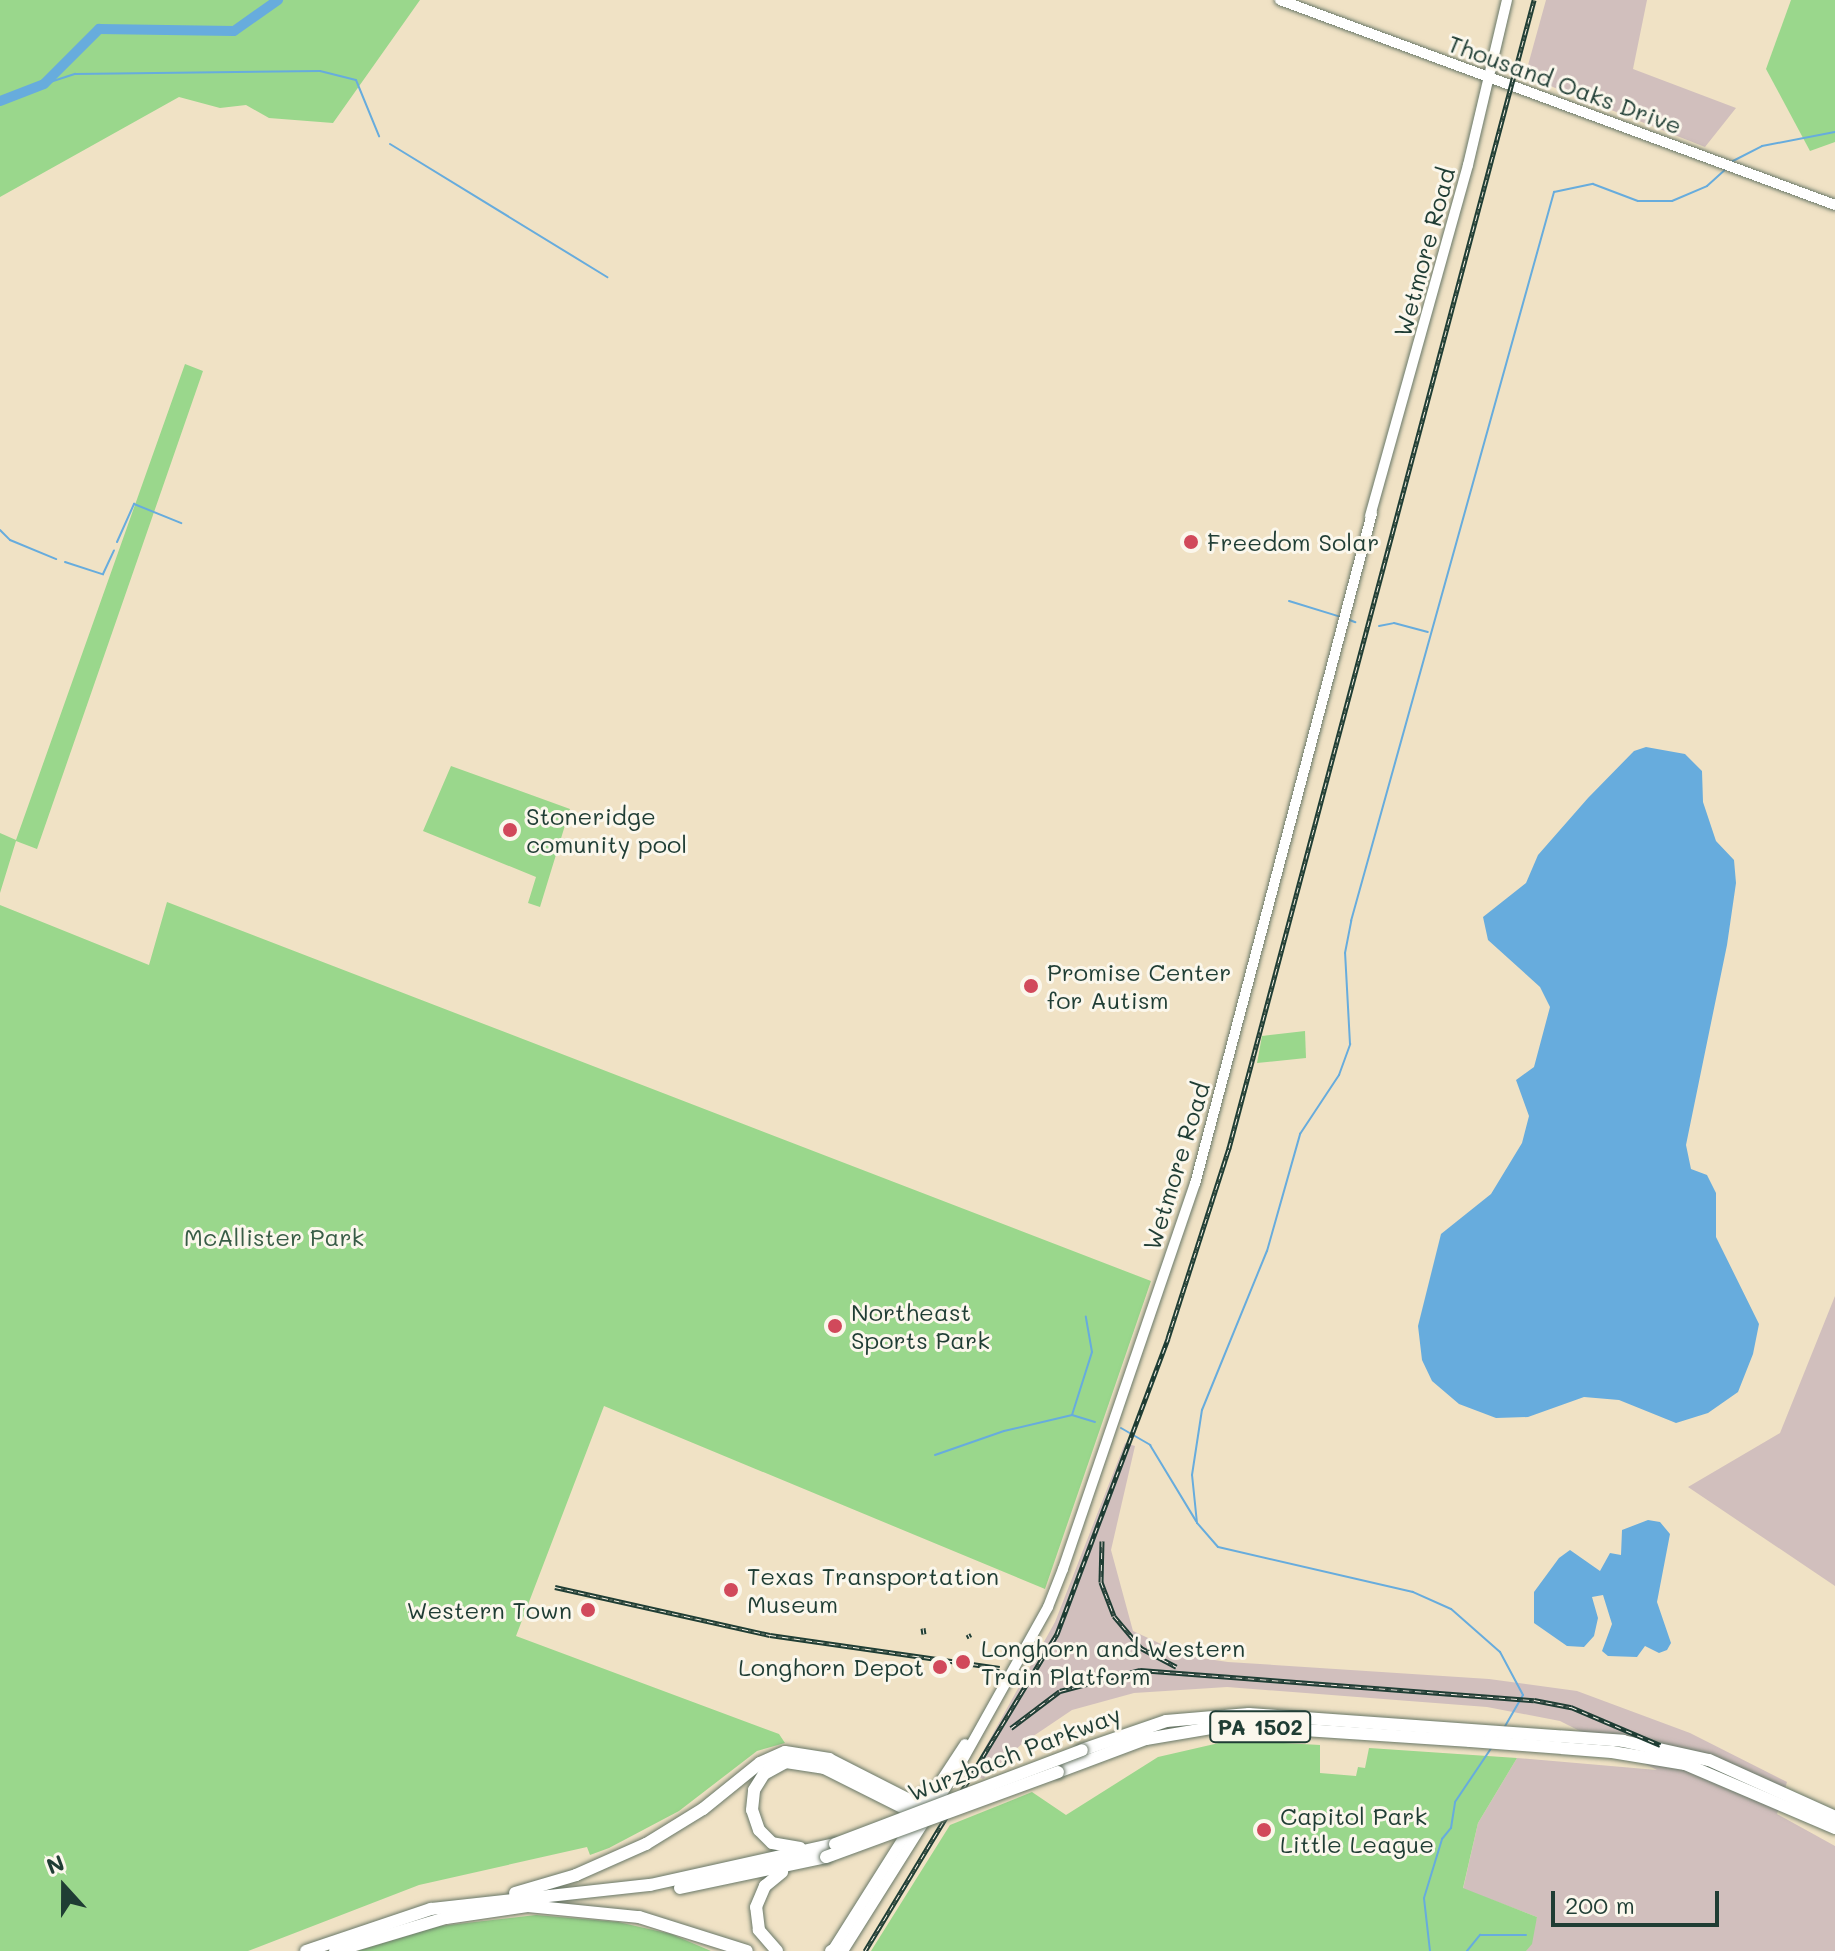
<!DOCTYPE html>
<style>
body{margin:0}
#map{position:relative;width:1835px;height:1951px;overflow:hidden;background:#f0e2c5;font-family:Mali,sans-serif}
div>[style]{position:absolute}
.industrial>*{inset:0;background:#d1bfbd}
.green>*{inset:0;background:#9ad78c}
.water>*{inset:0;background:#67acdd}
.stream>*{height:2px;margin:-1px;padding:0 1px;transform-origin:1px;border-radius:1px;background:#67acdd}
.river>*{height:10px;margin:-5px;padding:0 5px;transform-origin:5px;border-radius:5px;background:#67acdd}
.roads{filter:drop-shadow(0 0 2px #687767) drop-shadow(0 0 2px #687767)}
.secondary>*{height:10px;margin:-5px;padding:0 5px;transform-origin:5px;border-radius:5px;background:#fff}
.highway>*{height:12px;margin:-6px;padding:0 6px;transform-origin:6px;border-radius:6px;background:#fff}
.rail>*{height:5px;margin-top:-2.5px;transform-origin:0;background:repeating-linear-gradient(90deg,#fbf7ec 0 6px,#1f3d34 0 12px);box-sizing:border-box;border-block:2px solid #1f3d34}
.bridges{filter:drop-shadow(0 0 2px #687767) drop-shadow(0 0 2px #687767)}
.highway-bridge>*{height:12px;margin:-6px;padding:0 6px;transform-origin:6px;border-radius:6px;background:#fff}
.dots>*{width:22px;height:22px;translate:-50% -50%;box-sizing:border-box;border:4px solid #fbf7ec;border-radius:50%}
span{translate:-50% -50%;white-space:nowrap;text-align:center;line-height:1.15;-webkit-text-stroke:6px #fbf7ec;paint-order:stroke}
.shield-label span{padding:2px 6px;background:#fbf7ec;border:2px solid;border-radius:6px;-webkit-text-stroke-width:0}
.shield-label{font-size:22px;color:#1f3d34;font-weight:700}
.street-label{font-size:24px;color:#1f3d34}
.poi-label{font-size:24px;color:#1f3d34}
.left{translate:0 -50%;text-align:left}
.right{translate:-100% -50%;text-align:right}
.park-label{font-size:24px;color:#385c46}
.north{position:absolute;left:24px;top:1847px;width:80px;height:80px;-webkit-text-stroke:6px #fbf7ec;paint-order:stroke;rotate:339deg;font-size:22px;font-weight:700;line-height:32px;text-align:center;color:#1f3d34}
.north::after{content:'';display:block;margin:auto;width:28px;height:36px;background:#1f3d34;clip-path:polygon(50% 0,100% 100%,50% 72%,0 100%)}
.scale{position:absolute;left:1551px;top:1891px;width:168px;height:36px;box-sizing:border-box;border:4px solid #1f3d34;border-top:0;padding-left:10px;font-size:24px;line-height:28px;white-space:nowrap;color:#1f3d34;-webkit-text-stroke:6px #fbf7ec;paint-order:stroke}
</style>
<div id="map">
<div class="industrial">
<div style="clip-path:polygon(1546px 0,1647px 0,1633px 69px,1736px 108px,1705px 147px,1525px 76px)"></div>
<div style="clip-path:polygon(1835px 1296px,1835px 1586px,1688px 1487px,1780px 1433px)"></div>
<div style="clip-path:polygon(1125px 1443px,1135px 1446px,1111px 1550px,1133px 1631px,1187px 1656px,1228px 1662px,1489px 1679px,1577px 1691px,1690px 1733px,1787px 1782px,1777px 1814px,1835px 1846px,1835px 1951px,1526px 1951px,1537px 1917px,1463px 1889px,1478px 1823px,1517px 1758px,1657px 1770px,1560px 1721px,1487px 1707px,1227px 1687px,1134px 1693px,1072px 1710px,1023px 1743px,983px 1779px,971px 1773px,1055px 1622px)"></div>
</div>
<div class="green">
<div style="clip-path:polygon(0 0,420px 0,333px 123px,269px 118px,246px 105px,220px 108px,179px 97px,0 197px)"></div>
<div style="clip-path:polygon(1791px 0,1835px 0,1835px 142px,1810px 151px,1766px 69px)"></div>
<div style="clip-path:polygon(185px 364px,203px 371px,37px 849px,16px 841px,0 893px,0 833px,16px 840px)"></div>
<div style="clip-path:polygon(451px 766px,570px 809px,540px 907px,528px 903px,536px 877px,423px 831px)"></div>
<div style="clip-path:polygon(167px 902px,1151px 1281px,1045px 1589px,604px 1406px,516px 1636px,779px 1734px,785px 1743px,757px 1751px,679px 1811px,609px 1848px,590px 1855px,587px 1847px,419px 1885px,248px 1951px,0 1951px,0 905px,149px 965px)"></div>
<div style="clip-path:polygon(1305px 1031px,1306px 1058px,1257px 1063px,1262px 1036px)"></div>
<div style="clip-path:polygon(1232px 1740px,1320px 1745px,1320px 1773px,1356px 1776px,1358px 1767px,1365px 1768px,1369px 1748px,1517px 1758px,1478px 1823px,1463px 1888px,1537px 1917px,1532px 1944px,1526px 1951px,871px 1951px,950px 1825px,1032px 1792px,1066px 1815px,1158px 1757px)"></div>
<div style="clip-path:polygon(536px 1915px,618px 1922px,671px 1934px,711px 1951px,357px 1951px,440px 1926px)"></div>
</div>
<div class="water">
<div style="clip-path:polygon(1646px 747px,1685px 754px,1702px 771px,1703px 802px,1716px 841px,1734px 860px,1736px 883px,1727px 945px,1686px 1145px,1691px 1169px,1707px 1175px,1716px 1193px,1716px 1237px,1759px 1324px,1753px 1354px,1738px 1392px,1708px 1413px,1676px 1423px,1619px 1400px,1584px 1397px,1528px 1417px,1496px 1418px,1459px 1404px,1432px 1381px,1422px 1360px,1418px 1326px,1441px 1234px,1491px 1194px,1522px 1143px,1529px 1116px,1516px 1080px,1534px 1067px,1550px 1007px,1540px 987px,1488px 940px,1483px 917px,1526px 883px,1538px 855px,1588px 798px,1634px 751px)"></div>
<div style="clip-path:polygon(1648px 1520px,1660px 1522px,1670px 1534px,1657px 1602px,1671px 1643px,1667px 1650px,1659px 1653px,1645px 1646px,1637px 1657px,1608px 1656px,1602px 1651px,1612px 1624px,1603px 1595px,1592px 1597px,1598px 1618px,1594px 1636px,1584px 1647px,1567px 1646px,1534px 1623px,1534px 1592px,1559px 1558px,1570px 1550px,1600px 1571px,1610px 1553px,1621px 1555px,1622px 1530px)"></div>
</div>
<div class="stream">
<div style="left:44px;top:84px;width:33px;rotate:-18deg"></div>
<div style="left:75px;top:74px;width:245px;rotate:-0.7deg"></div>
<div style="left:320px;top:71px;width:37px;rotate:14deg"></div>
<div style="left:356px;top:80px;width:61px;rotate:67.7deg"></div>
<div style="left:390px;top:144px;width:255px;rotate:31.5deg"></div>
<div style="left:1729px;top:163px;width:37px;rotate:-27deg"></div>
<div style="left:1762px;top:146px;width:74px;rotate:-10.9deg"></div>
<div style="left:0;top:530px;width:14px;rotate:45deg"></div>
<div style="left:10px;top:540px;width:50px;rotate:22.4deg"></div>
<div style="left:117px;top:542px;width:42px;rotate:-65.9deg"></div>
<div style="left:134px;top:504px;width:51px;rotate:22deg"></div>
<div style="left:65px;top:562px;width:40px;rotate:18deg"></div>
<div style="left:103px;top:574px;width:26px;rotate:-65deg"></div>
<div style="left:1289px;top:601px;width:54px;rotate:17.1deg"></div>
<div style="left:1347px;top:619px;width:9px;rotate:21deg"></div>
<div style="left:1379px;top:626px;width:15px;rotate:-11deg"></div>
<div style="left:1394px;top:623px;width:35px;rotate:15deg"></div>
<div style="left:1072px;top:1415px;width:66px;rotate:-72.4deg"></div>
<div style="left:1092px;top:1352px;width:36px;rotate:-100deg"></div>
<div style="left:1121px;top:1428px;width:34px;rotate:30deg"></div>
<div style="left:1150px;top:1445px;width:89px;rotate:58.8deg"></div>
<div style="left:935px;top:1455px;width:73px;rotate:-19.2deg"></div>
<div style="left:1004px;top:1431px;width:70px;rotate:-13.2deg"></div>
<div style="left:1072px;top:1415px;width:24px;rotate:17deg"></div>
<div style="left:1504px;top:1728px;width:38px;rotate:-60deg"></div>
<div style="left:1523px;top:1695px;width:49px;rotate:-118.1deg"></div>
<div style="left:1500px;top:1652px;width:65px;rotate:-138.7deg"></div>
<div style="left:1451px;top:1609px;width:42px;rotate:-155.9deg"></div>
<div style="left:1413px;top:1592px;width:200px;rotate:-167deg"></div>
<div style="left:1218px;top:1547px;width:32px;rotate:-131deg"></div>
<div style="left:1197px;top:1523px;width:48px;rotate:-95.9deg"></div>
<div style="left:1192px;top:1475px;width:66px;rotate:-81.3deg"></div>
<div style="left:1202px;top:1410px;width:172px;rotate:-67.8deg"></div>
<div style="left:1267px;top:1251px;width:122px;rotate:-74.2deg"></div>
<div style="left:1300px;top:1134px;width:71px;rotate:-56.5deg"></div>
<div style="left:1339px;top:1075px;width:33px;rotate:-70deg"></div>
<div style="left:1350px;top:1044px;width:91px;rotate:-93.1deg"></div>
<div style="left:1345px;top:953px;width:33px;rotate:-79deg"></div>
<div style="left:1351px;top:921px;width:757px;rotate:-74.44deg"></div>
<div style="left:1554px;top:192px;width:40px;rotate:-12deg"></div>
<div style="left:1593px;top:184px;width:48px;rotate:20.7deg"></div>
<div style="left:1638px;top:201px;width:34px"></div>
<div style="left:1672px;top:201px;width:38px;rotate:-23deg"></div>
<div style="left:1707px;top:186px;width:25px;rotate:-42deg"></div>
<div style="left:1430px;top:1951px;width:53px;rotate:-96.5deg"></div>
<div style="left:1424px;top:1898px;width:62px;rotate:-73deg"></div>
<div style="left:1442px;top:1839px;width:14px;rotate:-51deg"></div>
<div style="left:1451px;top:1828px;width:26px;rotate:-81deg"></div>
<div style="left:1455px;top:1802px;width:66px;rotate:-56.1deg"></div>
<div style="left:1467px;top:1951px;width:21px;rotate:-51deg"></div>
<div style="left:1480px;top:1935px;width:46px"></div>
</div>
<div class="river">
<div style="left:0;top:101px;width:47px;rotate:-21.1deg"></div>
<div style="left:44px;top:84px;width:78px;rotate:-45deg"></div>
<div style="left:99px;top:29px;width:135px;rotate:0.8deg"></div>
<div style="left:234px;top:31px;width:54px;rotate:-35.2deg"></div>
</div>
<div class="roads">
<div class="secondary">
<div style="left:1280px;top:0;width:592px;rotate:20.27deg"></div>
<div style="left:1370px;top:516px;width:364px;rotate:-74.4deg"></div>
<div style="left:1468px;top:165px;width:170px;rotate:-76.7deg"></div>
<div style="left:921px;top:1811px;width:80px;rotate:-56.7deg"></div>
<div style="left:832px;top:1951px;width:150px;rotate:-57.8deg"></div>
<div style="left:843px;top:1951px;width:214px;rotate:-57.8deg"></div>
<div style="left:957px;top:1770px;width:187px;rotate:-60.8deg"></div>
<div style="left:1048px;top:1607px;width:41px;rotate:-68.5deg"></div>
<div style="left:1063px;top:1569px;width:407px;rotate:-71.1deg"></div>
<div style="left:1195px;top:1184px;width:694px;rotate:-75.22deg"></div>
</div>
<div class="highway">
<div style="left:1082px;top:1750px;width:89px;rotate:-19deg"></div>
<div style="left:1166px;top:1721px;width:83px;rotate:-4.8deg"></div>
<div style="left:1249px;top:1714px;width:375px;rotate:4.1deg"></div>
<div style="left:1623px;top:1741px;width:88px;rotate:12.5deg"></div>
<div style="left:1709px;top:1760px;width:138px;rotate:24.3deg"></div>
<div style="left:1058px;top:1772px;width:94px;rotate:-20.6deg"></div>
<div style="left:1146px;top:1739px;width:84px;rotate:-9.6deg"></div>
<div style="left:1229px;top:1725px;width:242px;rotate:3.8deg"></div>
<div style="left:1470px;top:1741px;width:142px;rotate:4.4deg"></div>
<div style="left:1612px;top:1752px;width:74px;rotate:9.3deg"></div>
<div style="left:1685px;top:1764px;width:163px;rotate:23.1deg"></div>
<div style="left:913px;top:1799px;width:24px;rotate:-24deg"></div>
<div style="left:800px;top:1848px;width:28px;rotate:-170deg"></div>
<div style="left:772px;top:1843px;width:18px;rotate:-135deg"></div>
<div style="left:759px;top:1830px;width:21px;rotate:-109deg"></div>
<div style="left:752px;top:1810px;width:20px;rotate:-84deg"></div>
<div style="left:754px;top:1790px;width:19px;rotate:-58deg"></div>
<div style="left:764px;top:1774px;width:25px;rotate:-29deg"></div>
<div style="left:786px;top:1762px;width:38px;rotate:9deg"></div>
<div style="left:824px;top:1768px;width:112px;rotate:26.6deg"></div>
<div style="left:680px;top:1888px;width:149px;rotate:-12deg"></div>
<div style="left:515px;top:1893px;width:64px;rotate:-16.4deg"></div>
<div style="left:576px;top:1875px;width:77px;rotate:-23.9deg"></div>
<div style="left:646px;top:1844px;width:67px;rotate:-31.6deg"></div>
<div style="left:703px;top:1809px;width:73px;rotate:-38.9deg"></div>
<div style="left:760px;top:1763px;width:27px;rotate:-24deg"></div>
<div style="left:785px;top:1752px;width:45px;rotate:9deg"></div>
<div style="left:829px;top:1759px;width:114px;rotate:27deg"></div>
<div style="left:528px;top:1906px;width:112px;rotate:5.7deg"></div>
<div style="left:639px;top:1917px;width:113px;rotate:17.5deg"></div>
<div style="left:306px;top:1951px;width:132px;rotate:-18.6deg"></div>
<div style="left:431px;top:1909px;width:220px;rotate:-6.3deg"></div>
<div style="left:650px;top:1885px;width:189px;rotate:-12.5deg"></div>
<div style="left:335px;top:1951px;width:116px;rotate:-16.6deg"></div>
<div style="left:446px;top:1918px;width:89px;rotate:-8.4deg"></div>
<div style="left:777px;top:1951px;width:28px;rotate:-131deg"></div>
<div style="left:759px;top:1930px;width:23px;rotate:-97deg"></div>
<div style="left:756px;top:1907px;width:23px;rotate:-67deg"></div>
<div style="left:765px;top:1886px;width:22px;rotate:-39deg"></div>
<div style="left:831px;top:1951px;width:2px;rotate:-27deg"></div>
</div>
</div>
<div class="rail">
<div style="left:1102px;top:1541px;width:41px;rotate:91.4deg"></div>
<div style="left:1101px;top:1582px;width:36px;rotate:69deg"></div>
<div style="left:1114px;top:1616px;width:42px;rotate:49.8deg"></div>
<div style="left:1141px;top:1648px;width:40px;rotate:28deg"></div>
<div style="left:555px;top:1587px;width:220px;rotate:12.6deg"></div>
<div style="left:770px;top:1635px;width:232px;rotate:8.2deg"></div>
<div style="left:923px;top:1628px;width:6px;rotate:81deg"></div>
<div style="left:968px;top:1634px;width:4px;rotate:63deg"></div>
<div style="left:1011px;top:1728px;width:61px;rotate:-37.1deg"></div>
<div style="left:1060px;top:1691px;width:83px;rotate:-14.7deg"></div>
<div style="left:1140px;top:1670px;width:395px;rotate:4.4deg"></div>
<div style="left:1534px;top:1700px;width:38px;rotate:11deg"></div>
<div style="left:1571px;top:1707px;width:97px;rotate:23.1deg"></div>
<div style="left:865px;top:1951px;width:371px;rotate:-58.8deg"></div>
<div style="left:1057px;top:1634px;width:316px;rotate:-69.4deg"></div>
<div style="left:1168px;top:1338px;width:200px;rotate:-72.2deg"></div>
<div style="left:1229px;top:1148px;width:1188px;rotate:-75.12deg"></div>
</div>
<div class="bridges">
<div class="highway-bridge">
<div style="left:835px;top:1844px;width:264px;rotate:-20.8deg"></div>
<div style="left:826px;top:1857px;width:247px;rotate:-20.1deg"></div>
</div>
</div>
<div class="dots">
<div style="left:1191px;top:542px;background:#d1495b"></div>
<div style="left:510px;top:830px;background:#d1495b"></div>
<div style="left:1031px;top:986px;background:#d1495b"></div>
<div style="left:835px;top:1326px;background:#d1495b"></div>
<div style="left:731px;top:1590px;background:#d1495b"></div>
<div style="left:588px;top:1610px;background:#d1495b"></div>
<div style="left:963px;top:1662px;background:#d1495b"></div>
<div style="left:940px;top:1667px;background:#d1495b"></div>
<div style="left:1264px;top:1830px;background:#d1495b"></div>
</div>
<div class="shield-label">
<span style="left:1260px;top:1727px">PA 1502</span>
</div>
<div class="street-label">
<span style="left:1565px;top:84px;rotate:20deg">Thousand Oaks Drive</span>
<span style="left:1424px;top:252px;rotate:-75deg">Wetmore Road</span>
<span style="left:1176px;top:1166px;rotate:-73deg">Wetmore Road</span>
<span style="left:1014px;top:1753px;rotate:-21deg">Wurzbach Parkway</span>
</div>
<div class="poi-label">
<span class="left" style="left:1207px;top:542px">Freedom Solar</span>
<span class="left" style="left:526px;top:830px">Stoneridge<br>comunity pool</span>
<span class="left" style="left:1047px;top:986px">Promise Center<br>for Autism</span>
<span class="left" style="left:851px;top:1326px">Northeast<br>Sports Park</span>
<span class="left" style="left:747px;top:1590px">Texas Transportation<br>Museum</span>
<span class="right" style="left:572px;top:1610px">Western Town</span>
<span class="left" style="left:981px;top:1662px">Longhorn and Western<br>Train Platform</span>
<span class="right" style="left:924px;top:1667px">Longhorn Depot</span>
<span class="left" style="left:1280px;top:1830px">Capitol Park<br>Little League</span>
</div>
<div class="park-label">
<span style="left:274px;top:1237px">McAllister Park</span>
</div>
<div class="north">N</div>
<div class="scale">200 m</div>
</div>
